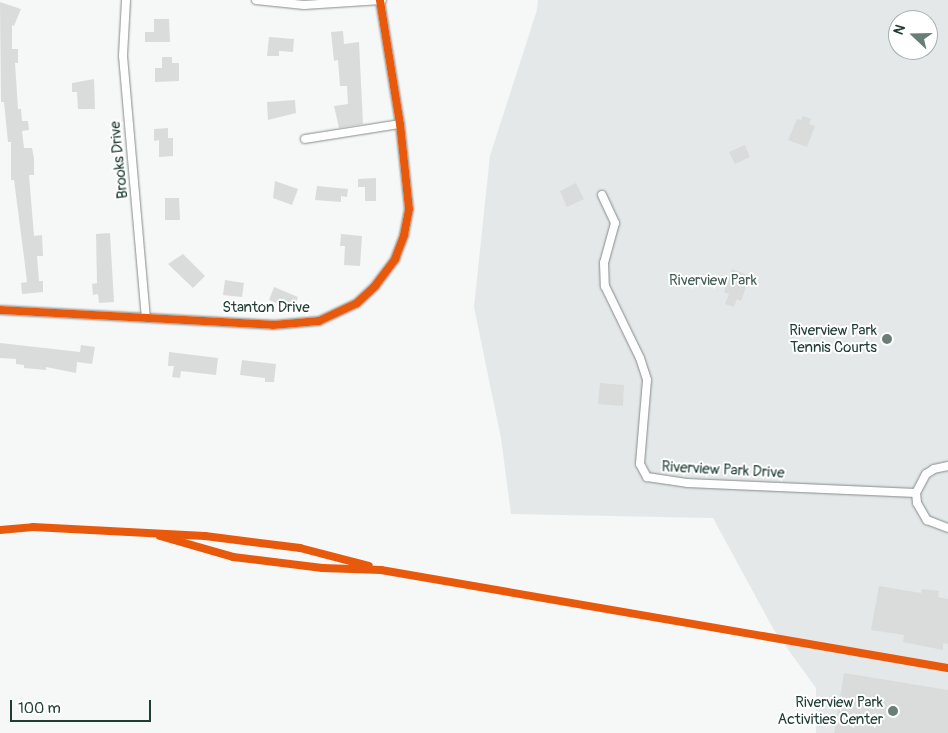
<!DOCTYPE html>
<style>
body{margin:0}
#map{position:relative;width:948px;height:733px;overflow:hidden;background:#f6f7f7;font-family:Pangolin,sans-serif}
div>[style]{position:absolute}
.green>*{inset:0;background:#e4e8e8}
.building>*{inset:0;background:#dadcdc}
.roads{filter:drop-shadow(0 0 1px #858b8a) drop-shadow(0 0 1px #858b8a)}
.street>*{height:8px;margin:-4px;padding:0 4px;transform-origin:4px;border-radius:4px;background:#fefefe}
.cycleway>*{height:8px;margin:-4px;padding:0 4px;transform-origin:4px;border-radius:4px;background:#e8590c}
.dots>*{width:14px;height:14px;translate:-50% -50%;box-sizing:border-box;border:2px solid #fff;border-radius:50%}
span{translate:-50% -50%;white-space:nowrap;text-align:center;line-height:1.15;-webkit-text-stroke:4px #fff;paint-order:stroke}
.street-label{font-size:15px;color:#1f3d34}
.park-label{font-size:15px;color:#445d55}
.poi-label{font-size:15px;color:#1f3d34}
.right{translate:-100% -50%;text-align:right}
.north{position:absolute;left:888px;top:10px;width:50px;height:50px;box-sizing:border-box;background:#fff;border:1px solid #a5b1ae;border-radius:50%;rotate:291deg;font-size:14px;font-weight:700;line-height:20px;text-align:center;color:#1f3d34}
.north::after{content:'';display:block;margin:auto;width:18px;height:22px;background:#6a7e78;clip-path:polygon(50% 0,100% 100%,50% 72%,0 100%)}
.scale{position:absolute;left:10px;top:700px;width:141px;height:22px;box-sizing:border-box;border:2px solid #1f3d34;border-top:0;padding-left:6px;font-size:15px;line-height:18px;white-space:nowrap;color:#1f3d34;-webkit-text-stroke:4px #fff;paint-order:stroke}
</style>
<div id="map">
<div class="green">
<div style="clip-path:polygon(evenodd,538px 0,948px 0,948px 733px,816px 733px,816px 688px,774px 630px,713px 518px,511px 514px,501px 438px,474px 307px,490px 156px,537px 10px,538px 0,898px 20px,928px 20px,928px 50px,898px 50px,898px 20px)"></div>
</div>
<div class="building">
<div style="clip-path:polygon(0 2px,21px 9px,14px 26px,12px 25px,12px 49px,18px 49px,18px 63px,15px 63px,18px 109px,21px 109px,22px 121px,28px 121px,29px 130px,22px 131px,24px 148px,32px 148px,34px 158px,34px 175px,29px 175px,34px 236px,42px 235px,43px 256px,37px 256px,39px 281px,43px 281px,43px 292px,22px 294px,21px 283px,27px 282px,24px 257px,14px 180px,11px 180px,11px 142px,8px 142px,4px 102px,1px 102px)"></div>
<div style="clip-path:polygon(154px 19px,169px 19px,170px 42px,145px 42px,145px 32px,154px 32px)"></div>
<div style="clip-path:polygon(343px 31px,344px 44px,359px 42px,363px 124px,339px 128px,334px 106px,348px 104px,347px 86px,340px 86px,338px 60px,334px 61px,331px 32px)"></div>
<div style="clip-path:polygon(269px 37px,294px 39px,293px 52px,279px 51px,279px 56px,267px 56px)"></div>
<div style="clip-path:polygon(162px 57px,172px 57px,172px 63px,179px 63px,179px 81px,155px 82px,155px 68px,162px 68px)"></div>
<div style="clip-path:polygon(94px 79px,95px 109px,78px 109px,77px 92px,72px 92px,72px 83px)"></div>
<div style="clip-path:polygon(295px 100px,296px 113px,268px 120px,267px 102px)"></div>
<div style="clip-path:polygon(803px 116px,811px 119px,809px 124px,815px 126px,807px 147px,788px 140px,797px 119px,801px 120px)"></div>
<div style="clip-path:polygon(168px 128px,168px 138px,173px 138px,173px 156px,159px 157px,159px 140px,154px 141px,154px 129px)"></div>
<div style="clip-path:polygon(745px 145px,750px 157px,735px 164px,729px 152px)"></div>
<div style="clip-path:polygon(376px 178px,376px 201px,365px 201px,365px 187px,358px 187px,358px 179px)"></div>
<div style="clip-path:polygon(275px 181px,298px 189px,292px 205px,273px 198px)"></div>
<div style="clip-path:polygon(576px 183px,584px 199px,567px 207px,560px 191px)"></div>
<div style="clip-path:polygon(317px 186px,348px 189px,347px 197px,341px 196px,341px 202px,315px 200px)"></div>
<div style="clip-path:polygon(165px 198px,179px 198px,180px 220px,165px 220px)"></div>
<div style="clip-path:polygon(110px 233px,114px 302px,99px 303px,98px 294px,93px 295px,92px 284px,97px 283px,96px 234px)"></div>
<div style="clip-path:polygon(341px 234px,362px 236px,360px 266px,344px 265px,345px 246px,340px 246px)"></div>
<div style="clip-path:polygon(183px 254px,205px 276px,193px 288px,168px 264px)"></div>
<div style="clip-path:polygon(732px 269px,750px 276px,741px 301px,737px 299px,734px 307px,725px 304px,729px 294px,724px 292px)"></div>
<div style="clip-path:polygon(225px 280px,244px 283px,242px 297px,223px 295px)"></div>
<div style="clip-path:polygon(274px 287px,298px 297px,293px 310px,269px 300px)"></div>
<div style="clip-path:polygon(0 343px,80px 352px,81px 345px,95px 347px,92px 364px,77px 362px,76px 373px,46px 367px,46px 370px,24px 368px,24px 365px,16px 364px,16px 359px,0 358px)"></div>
<div style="clip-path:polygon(169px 352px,218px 358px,216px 375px,181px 371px,180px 378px,172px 377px,174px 366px,168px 366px)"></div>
<div style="clip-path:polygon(242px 360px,276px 364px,274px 382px,265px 382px,265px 378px,240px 375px)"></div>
<div style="clip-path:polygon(600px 383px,624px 385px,623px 406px,598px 404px)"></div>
<div style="clip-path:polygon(879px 586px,921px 593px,922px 589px,939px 591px,938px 597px,948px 599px,948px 644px,943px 643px,943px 650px,903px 642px,904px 635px,871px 630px)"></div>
<div style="clip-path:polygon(844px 673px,948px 690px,948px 733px,834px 733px)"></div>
</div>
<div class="roads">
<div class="street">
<div style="left:126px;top:0;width:56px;rotate:93.1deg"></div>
<div style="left:123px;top:56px;width:263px;rotate:85deg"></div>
<div style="left:256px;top:0;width:48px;rotate:5.9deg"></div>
<div style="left:304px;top:5px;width:78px;rotate:-3.7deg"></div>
<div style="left:305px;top:139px;width:96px;rotate:-9deg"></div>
<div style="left:602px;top:195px;width:31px;rotate:65deg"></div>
<div style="left:615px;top:223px;width:41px;rotate:105.4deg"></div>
<div style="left:604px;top:263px;width:23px;rotate:88deg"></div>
<div style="left:605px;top:286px;width:80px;rotate:64.1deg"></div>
<div style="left:640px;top:358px;width:23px;rotate:72deg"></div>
<div style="left:647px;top:380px;width:84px;rotate:94.8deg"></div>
<div style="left:640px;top:464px;width:15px;rotate:62deg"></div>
<div style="left:647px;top:477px;width:40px;rotate:8.5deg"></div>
<div style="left:687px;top:483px;width:229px;rotate:2.5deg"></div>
<div style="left:0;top:310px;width:273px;rotate:3.1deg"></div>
<div style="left:273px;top:325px;width:46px;rotate:-5deg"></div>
<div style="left:319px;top:321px;width:42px;rotate:-25.3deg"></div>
<div style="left:357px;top:303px;width:25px;rotate:-43deg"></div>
<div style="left:375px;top:286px;width:34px;rotate:-53deg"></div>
<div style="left:395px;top:259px;width:26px;rotate:-69deg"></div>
<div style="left:404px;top:235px;width:26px;rotate:-79deg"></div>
<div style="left:409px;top:209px;width:85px;rotate:-96deg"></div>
<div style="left:400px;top:124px;width:126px;rotate:-99.2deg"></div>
<div style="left:948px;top:466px;width:14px;rotate:168deg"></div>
<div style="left:934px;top:469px;width:9px;rotate:148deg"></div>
<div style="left:926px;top:474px;width:21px;rotate:118deg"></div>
<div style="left:916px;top:493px;width:10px;rotate:84deg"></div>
<div style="left:917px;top:503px;width:20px;rotate:60deg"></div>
<div style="left:927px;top:520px;width:22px;rotate:21deg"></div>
</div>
</div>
<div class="cycleway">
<div style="left:0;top:310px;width:273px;rotate:3.1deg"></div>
<div style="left:273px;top:325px;width:46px;rotate:-5deg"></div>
<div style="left:319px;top:321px;width:42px;rotate:-25.3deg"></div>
<div style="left:357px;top:303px;width:25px;rotate:-43deg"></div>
<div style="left:375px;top:286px;width:34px;rotate:-53deg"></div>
<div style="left:395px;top:259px;width:26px;rotate:-69deg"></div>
<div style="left:404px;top:235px;width:26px;rotate:-79deg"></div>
<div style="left:409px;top:209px;width:85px;rotate:-96deg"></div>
<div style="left:400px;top:124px;width:126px;rotate:-99.2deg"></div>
<div style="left:0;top:530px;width:33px;rotate:-5deg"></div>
<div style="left:33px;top:527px;width:172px;rotate:3deg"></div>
<div style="left:205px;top:536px;width:96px;rotate:7.2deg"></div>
<div style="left:300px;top:548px;width:71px;rotate:14.6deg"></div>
<div style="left:160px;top:536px;width:76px;rotate:16deg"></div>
<div style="left:233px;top:557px;width:90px;rotate:7deg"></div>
<div style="left:322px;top:568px;width:59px;rotate:1.9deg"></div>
<div style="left:381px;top:570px;width:575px;rotate:9.81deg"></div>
</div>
<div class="dots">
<div style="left:887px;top:339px;background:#6a7e78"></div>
<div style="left:893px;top:711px;background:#6a7e78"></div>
</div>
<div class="street-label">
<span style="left:119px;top:160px;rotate:-96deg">Brooks Drive</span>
<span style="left:266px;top:308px">Stanton Drive</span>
<span style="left:723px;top:470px;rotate:3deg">Riverview Park Drive</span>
</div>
<div class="park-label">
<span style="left:713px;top:281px">Riverview Park</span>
</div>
<div class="poi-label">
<span class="right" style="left:877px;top:339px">Riverview Park<br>Tennis Courts</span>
<span class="right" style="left:883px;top:711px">Riverview Park<br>Activities Center</span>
</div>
<div class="north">N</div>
<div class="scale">100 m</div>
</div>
